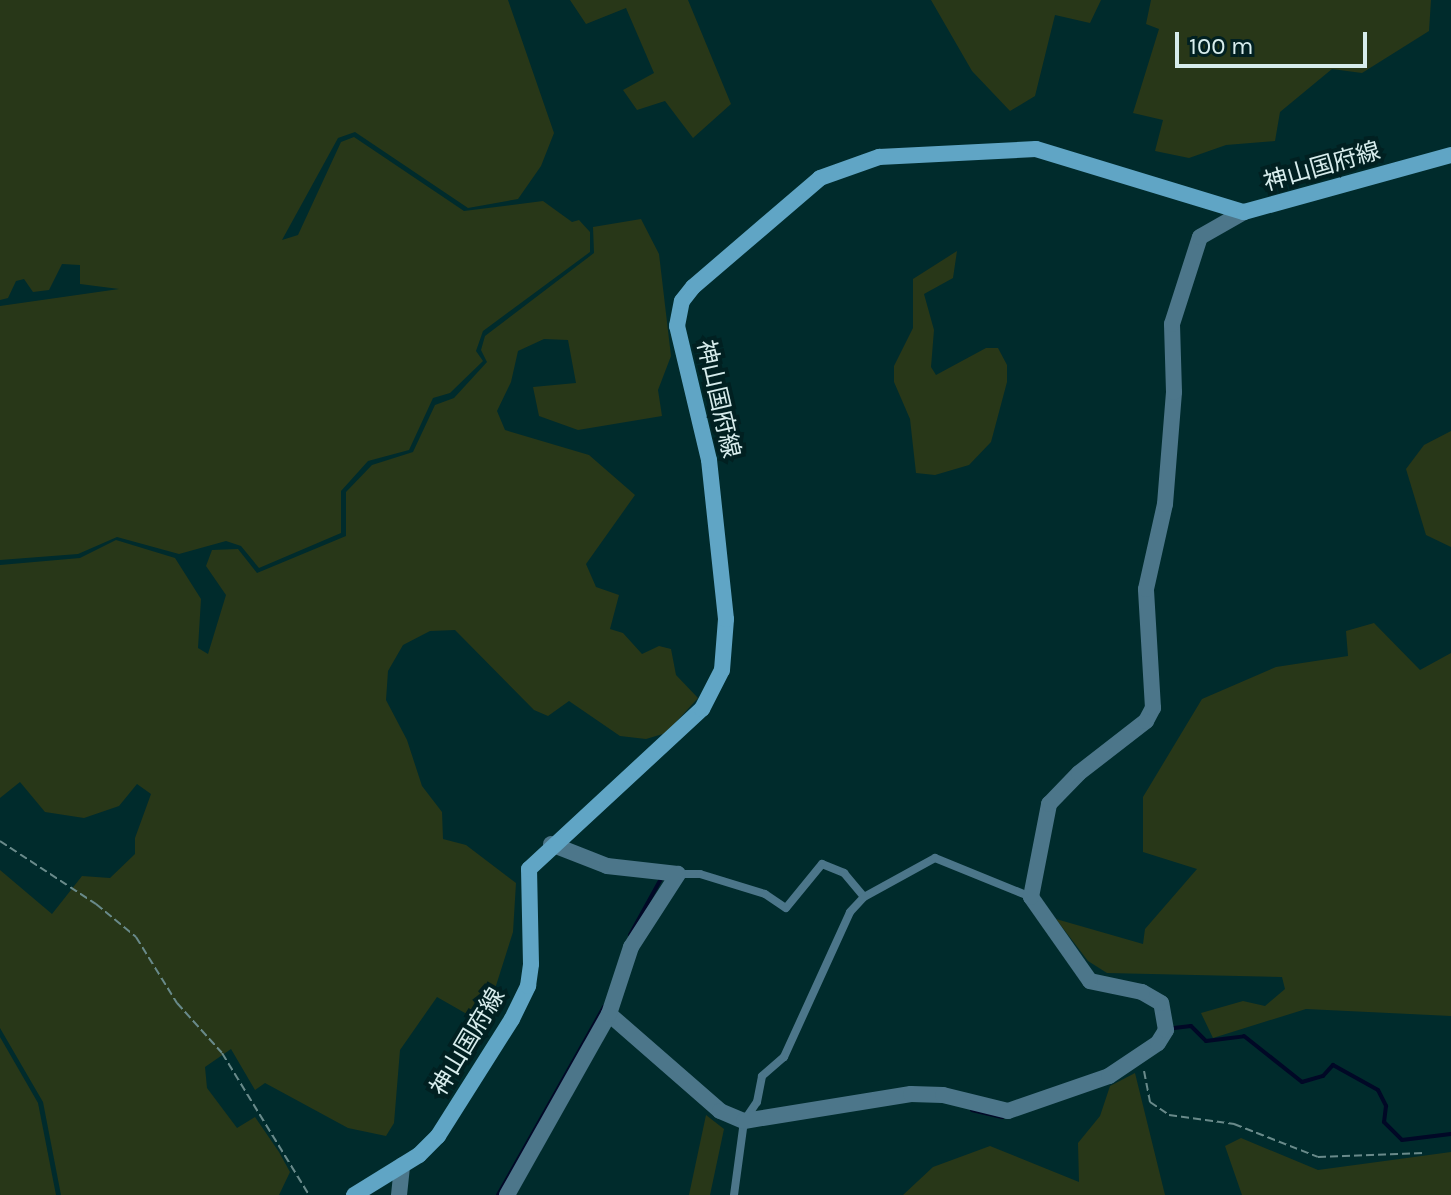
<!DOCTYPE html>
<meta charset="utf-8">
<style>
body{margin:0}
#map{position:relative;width:1451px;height:1195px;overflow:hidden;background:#002b2c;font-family:Karla,"Noto Sans JP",sans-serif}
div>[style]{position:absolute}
.green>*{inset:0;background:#283718}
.stream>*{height:4px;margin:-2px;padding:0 2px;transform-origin:2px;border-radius:2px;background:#010826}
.path>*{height:2px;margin-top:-1px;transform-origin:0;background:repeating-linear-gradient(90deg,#698a8a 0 8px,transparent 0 12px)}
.service>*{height:8px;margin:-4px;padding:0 4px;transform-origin:4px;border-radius:4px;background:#4c768a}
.minor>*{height:16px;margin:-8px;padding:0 8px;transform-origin:8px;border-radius:8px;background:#4c768a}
.secondary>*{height:16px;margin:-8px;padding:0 8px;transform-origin:8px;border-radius:8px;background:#60a5c5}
span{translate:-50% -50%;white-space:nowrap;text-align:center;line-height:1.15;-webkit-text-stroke:8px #012021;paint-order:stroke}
.street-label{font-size:24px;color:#d7ecec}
.scale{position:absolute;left:1175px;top:32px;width:192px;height:36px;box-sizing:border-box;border:4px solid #d7ecec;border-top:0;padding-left:10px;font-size:24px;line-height:28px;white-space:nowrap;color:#d7ecec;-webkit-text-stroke:6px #012021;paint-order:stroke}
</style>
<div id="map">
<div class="green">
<div style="clip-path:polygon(0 0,508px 0,554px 133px,541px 166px,518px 199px,468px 208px,355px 132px,338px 138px,282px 240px,298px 235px,341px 142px,354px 137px,464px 211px,543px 201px,572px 222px,579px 220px,590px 232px,590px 252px,483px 331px,476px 351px,483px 361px,450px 393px,433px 398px,409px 450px,368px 461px,341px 491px,341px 533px,259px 568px,241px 546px,226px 541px,179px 554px,117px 537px,78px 554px,0 560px,0 306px,119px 289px,80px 284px,80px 265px,62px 264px,49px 290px,33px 292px,24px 279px,16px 281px,8px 298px,0 300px)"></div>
<div style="clip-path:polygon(570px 0,688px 0,731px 104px,693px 138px,665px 101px,637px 110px,623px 90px,654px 73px,626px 8px,586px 24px)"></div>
<div style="clip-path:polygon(931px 0,1101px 0,1090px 23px,1055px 15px,1035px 96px,1010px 111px,972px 71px)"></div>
<div style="clip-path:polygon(1151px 0,1431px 0,1429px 31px,1362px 73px,1332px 69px,1280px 112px,1275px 141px,1226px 145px,1189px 158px,1155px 151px,1163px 120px,1133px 113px,1159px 29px,1146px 24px)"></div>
<div style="clip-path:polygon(641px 219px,659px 254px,671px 356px,658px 390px,662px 416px,578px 430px,539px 416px,533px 387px,576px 383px,568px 340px,544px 339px,518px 351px,511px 382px,497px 411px,505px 430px,589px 455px,635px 495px,586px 564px,596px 587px,619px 595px,610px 629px,623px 633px,642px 654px,659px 646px,671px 649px,676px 675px,698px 698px,666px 733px,646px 739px,620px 736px,569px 701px,548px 716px,534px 710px,455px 630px,430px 631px,403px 645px,388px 671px,386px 700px,407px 740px,422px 786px,442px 812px,443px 839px,466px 845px,516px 883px,513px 932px,487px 1014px,472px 1017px,437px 997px,400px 1050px,394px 1123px,386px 1136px,348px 1128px,265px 1083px,255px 1090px,231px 1049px,205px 1067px,207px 1088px,237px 1128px,255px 1117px,279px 1152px,290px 1172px,279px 1195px,61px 1195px,43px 1102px,0 1028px,0 870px,52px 914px,82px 876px,110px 878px,135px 854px,135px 838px,151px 794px,137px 784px,119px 806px,84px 818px,45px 812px,20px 782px,0 798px,0 565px,80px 558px,116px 540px,175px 558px,201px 599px,198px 648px,208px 654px,226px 595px,206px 566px,212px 550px,238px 549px,257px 573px,346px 536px,346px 492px,372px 465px,413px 452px,435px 405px,454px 398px,487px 362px,481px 350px,485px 336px,594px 253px,593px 227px)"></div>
<div style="clip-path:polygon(957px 251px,953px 278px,924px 294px,934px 330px,931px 367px,936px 375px,986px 348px,998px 348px,1007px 365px,1007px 382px,991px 442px,969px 465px,935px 475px,916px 473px,910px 419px,894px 382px,894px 366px,913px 328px,913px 279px)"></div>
<div style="clip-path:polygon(1451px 431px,1451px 547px,1426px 535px,1406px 469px,1424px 445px)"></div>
<div style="clip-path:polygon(1374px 623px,1420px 670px,1451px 653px,1451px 1016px,1306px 1009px,1213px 1038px,1201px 1013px,1243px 1001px,1265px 1006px,1285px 989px,1282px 977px,1107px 973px,1088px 961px,1056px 919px,1143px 944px,1145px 929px,1197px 869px,1143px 852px,1143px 797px,1202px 699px,1276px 667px,1348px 656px,1346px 631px)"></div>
<div style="clip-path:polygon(0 1037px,38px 1103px,56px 1195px,0 1195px)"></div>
<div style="clip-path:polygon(1135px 1073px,1165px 1195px,903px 1195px,933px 1167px,990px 1146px,1079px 1182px,1078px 1143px,1100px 1116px,1110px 1086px)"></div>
<div style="clip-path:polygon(706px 1115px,724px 1129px,710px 1195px,689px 1195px)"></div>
<div style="clip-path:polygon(1241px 1138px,1318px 1170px,1451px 1152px,1451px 1195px,1242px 1195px,1225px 1146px)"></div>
</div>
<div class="stream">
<div style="left:630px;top:935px;width:66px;rotate:-61.1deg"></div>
<div style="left:1174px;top:1028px;width:17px;rotate:-7deg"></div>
<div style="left:1191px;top:1026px;width:21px;rotate:45deg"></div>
<div style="left:1206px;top:1041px;width:38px;rotate:-7deg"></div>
<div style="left:1244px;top:1036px;width:74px;rotate:38.4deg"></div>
<div style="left:1302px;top:1082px;width:22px;rotate:-16deg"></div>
<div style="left:1323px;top:1076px;width:15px;rotate:-48deg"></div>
<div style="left:1333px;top:1065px;width:51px;rotate:29.1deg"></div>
<div style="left:1378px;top:1090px;width:18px;rotate:63deg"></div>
<div style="left:1386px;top:1106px;width:16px;rotate:97deg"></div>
<div style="left:1384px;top:1122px;width:25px;rotate:45deg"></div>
<div style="left:1402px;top:1140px;width:49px;rotate:-7deg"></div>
<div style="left:972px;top:1110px;width:31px;rotate:13deg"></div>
<div style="left:498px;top:1195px;width:216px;rotate:-60.6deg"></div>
</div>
<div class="path">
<div style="left:0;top:841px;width:115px;rotate:33.3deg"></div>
<div style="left:96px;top:904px;width:52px;rotate:39.5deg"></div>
<div style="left:136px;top:937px;width:78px;rotate:58.2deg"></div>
<div style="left:177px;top:1003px;width:67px;rotate:48deg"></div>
<div style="left:222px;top:1053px;width:167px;rotate:58.5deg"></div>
<div style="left:1144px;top:1071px;width:32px;rotate:79deg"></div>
<div style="left:1150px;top:1102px;width:23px;rotate:34deg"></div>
<div style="left:1169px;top:1115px;width:66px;rotate:7.9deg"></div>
<div style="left:1234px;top:1124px;width:90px;rotate:21.4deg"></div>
<div style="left:1318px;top:1157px;width:106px;rotate:-2.2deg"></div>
</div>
<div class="service">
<div style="left:678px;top:874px;width:22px"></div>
<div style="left:700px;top:874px;width:68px;rotate:17.1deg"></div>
<div style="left:765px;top:894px;width:25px;rotate:34deg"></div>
<div style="left:786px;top:908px;width:57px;rotate:-50.7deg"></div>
<div style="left:822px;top:864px;width:24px;rotate:22deg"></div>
<div style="left:844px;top:873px;width:31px;rotate:50deg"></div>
<div style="left:734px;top:1195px;width:75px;rotate:-82.3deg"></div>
<div style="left:744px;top:1121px;width:23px;rotate:-56deg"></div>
<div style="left:757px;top:1102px;width:26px;rotate:-79deg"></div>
<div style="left:762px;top:1076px;width:29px;rotate:-41deg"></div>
<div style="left:784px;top:1057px;width:159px;rotate:-65.5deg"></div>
<div style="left:850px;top:912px;width:21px;rotate:-47deg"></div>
<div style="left:864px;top:897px;width:81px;rotate:-28.8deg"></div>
<div style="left:935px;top:858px;width:104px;rotate:22.1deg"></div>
</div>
<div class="minor">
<div style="left:551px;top:844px;width:60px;rotate:21.4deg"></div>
<div style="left:607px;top:866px;width:71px;rotate:6.4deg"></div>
<div style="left:609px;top:1014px;width:147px;rotate:41.1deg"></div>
<div style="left:720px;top:1111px;width:26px;rotate:23deg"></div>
<div style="left:744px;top:1121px;width:169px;rotate:-9.2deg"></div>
<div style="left:911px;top:1094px;width:32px;rotate:2deg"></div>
<div style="left:943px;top:1095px;width:67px;rotate:13.8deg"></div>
<div style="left:1008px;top:1111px;width:107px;rotate:-19.1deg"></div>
<div style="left:1109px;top:1076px;width:59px;rotate:-34deg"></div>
<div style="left:1158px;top:1043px;width:15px;rotate:-58deg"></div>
<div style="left:1166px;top:1030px;width:27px;rotate:-100deg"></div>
<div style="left:1161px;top:1003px;width:22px;rotate:-150deg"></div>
<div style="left:1142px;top:992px;width:53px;rotate:-168.1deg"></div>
<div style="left:1090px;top:981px;width:103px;rotate:-125.1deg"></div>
<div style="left:1031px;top:897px;width:95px;rotate:-79deg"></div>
<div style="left:1049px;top:804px;width:43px;rotate:-45.9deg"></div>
<div style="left:1079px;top:773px;width:85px;rotate:-37.8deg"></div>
<div style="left:1146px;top:721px;width:15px;rotate:-62deg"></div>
<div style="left:1153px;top:708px;width:119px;rotate:-93.4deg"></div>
<div style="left:1146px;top:589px;width:87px;rotate:-77.4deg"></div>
<div style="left:1165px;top:504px;width:112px;rotate:-85.4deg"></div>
<div style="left:1174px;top:392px;width:68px;rotate:-91.7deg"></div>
<div style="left:1172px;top:324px;width:91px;rotate:-72.2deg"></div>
<div style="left:1200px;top:237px;width:51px;rotate:-29.6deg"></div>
<div style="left:399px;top:1195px;width:30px;rotate:-84deg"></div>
<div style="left:507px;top:1195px;width:208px;rotate:-60.6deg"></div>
<div style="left:609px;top:1014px;width:71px;rotate:-71.8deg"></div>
<div style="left:631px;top:947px;width:87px;rotate:-57.2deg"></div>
</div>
<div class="secondary">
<div style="left:354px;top:1195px;width:76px;rotate:-31.6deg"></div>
<div style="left:419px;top:1155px;width:27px;rotate:-45deg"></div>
<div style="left:438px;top:1136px;width:138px;rotate:-57.7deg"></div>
<div style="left:512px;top:1019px;width:37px;rotate:-64deg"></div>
<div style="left:528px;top:986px;width:22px;rotate:-82deg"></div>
<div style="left:531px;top:964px;width:95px;rotate:-91.2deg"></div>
<div style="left:529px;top:869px;width:236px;rotate:-42.8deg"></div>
<div style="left:702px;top:709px;width:44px;rotate:-62.9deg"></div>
<div style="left:722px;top:670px;width:51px;rotate:-85.5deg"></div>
<div style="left:726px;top:619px;width:160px;rotate:-96.1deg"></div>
<div style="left:709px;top:460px;width:138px;rotate:-103.4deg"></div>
<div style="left:677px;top:326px;width:25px;rotate:-79deg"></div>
<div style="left:682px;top:301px;width:18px;rotate:-52deg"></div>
<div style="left:693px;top:287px;width:167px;rotate:-40.6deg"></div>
<div style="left:820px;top:178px;width:63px;rotate:-19.6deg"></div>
<div style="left:879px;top:157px;width:157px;rotate:-2.9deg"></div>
<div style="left:1036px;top:149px;width:217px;rotate:16.9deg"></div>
<div style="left:1244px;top:212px;width:215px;rotate:-15.4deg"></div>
</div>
<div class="street-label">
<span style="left:1322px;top:167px;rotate:-16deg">神山国府線</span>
<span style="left:718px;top:399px;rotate:77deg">神山国府線</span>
<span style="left:468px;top:1042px;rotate:-59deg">神山国府線</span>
</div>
<div class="scale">100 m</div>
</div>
